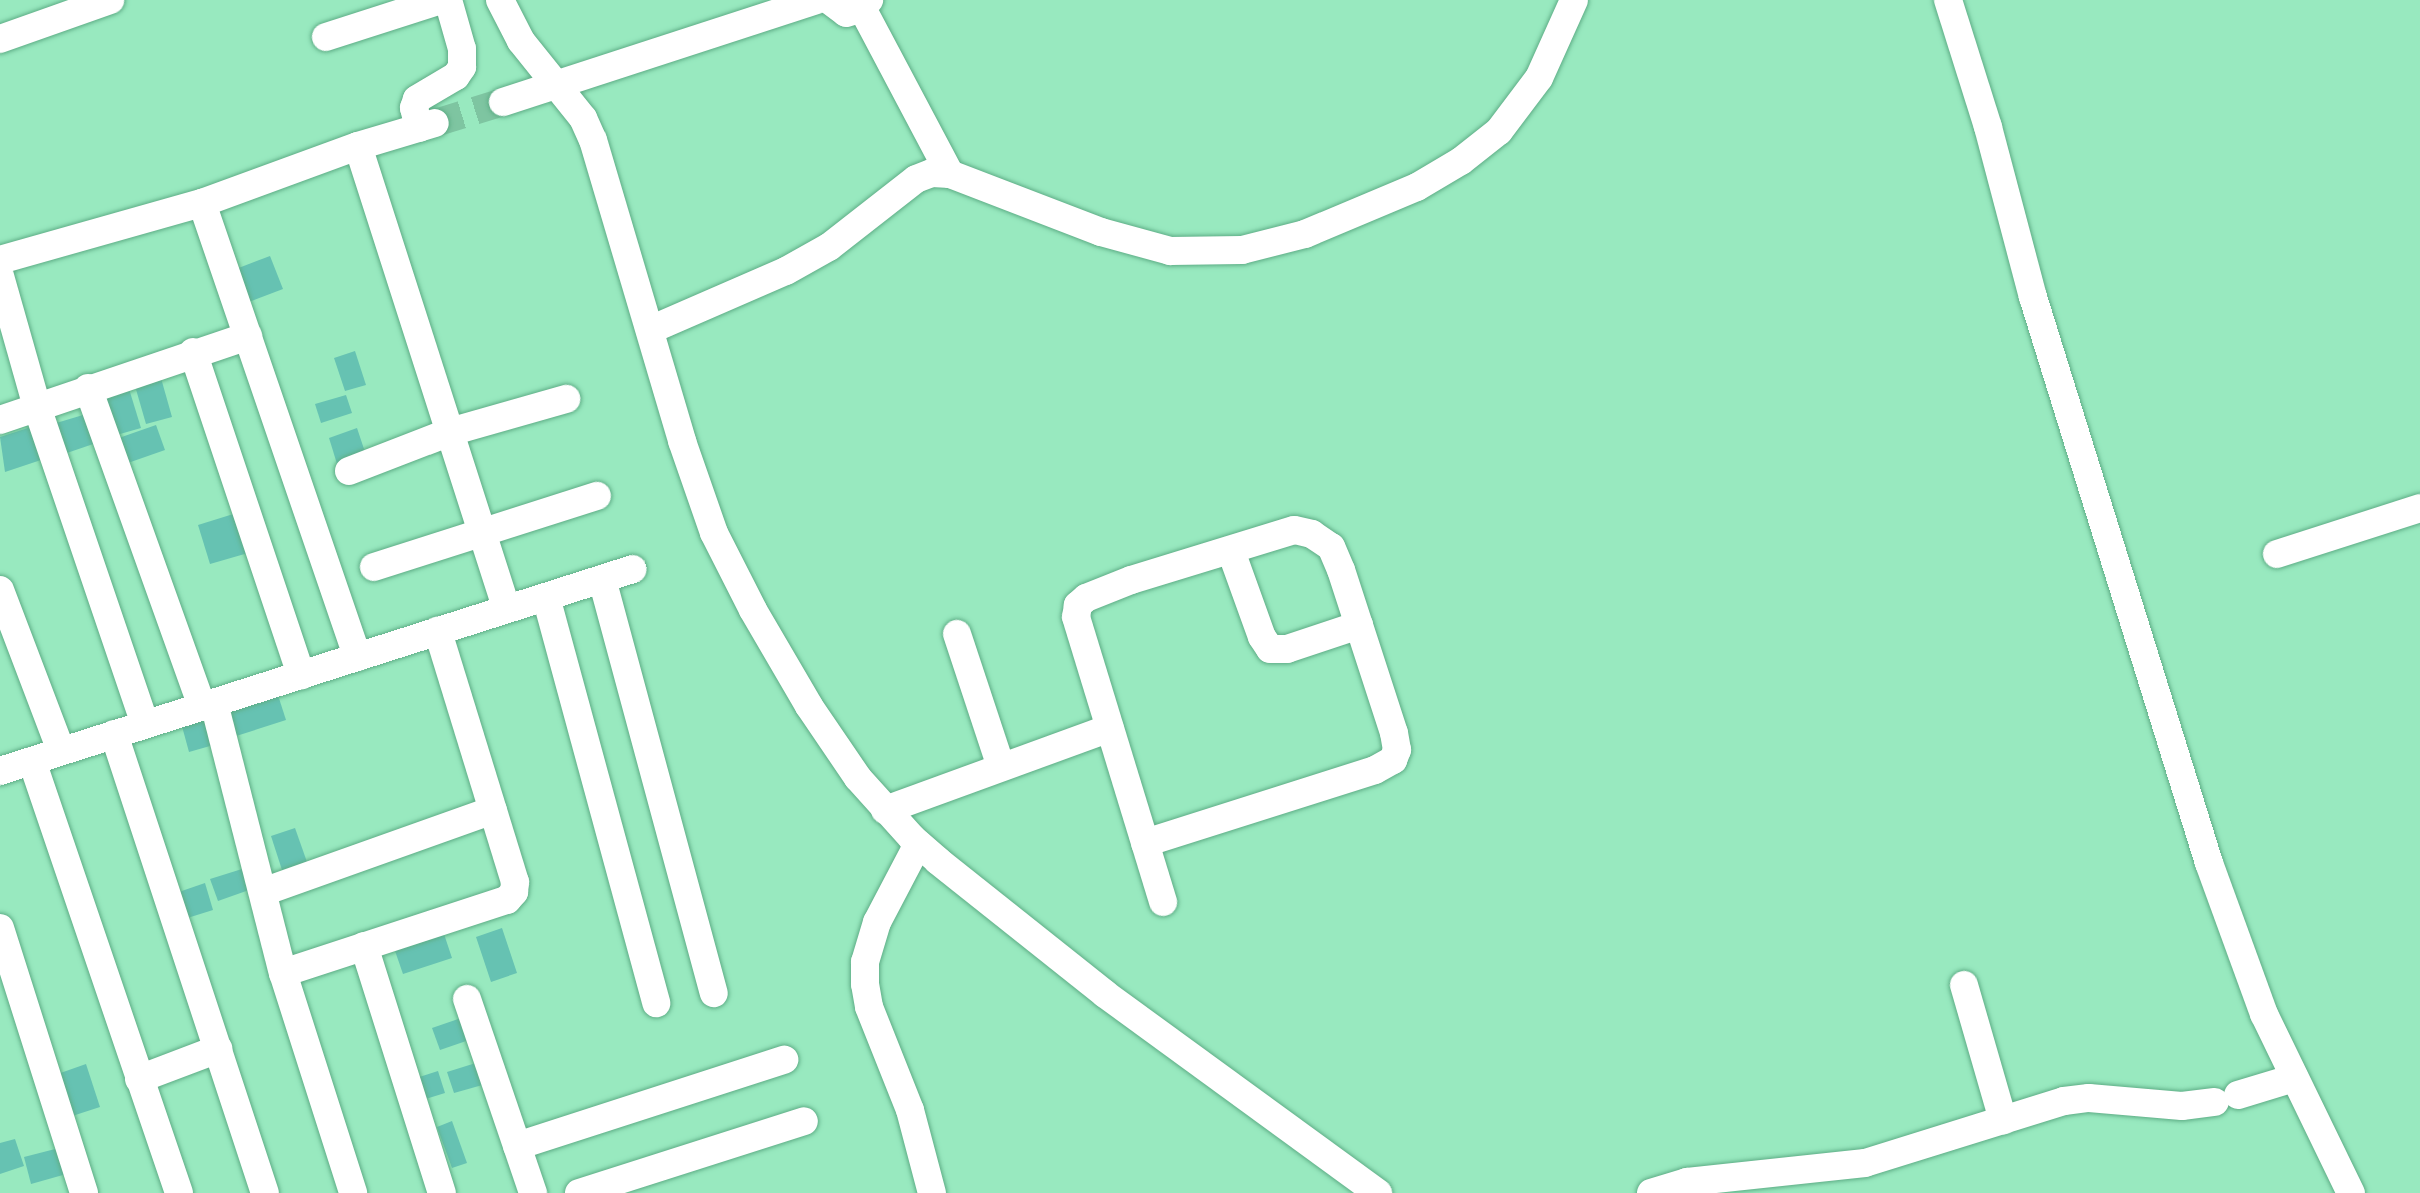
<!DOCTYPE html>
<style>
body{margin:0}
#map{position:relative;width:2420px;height:1193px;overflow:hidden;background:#98e9bf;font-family:"Roboto Condensed",sans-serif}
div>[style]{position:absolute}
.building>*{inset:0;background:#66c2b2}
.minor-tunnel>*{height:28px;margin-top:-14px;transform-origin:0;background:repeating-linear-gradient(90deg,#7ec5a1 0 28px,transparent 0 42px)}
.roads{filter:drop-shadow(0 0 2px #5ead86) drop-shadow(0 0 2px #5ead86)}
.minor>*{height:28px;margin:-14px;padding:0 14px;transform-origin:14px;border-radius:14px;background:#fff}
span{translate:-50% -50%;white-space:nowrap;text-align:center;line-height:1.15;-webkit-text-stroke:6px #98e9bf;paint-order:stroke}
</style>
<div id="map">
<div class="building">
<div style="clip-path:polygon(270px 256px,283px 289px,249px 302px,236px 269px)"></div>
<div style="clip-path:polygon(355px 351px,366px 385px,345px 391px,334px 358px)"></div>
<div style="clip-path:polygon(159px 371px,172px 417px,146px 424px,133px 379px)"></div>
<div style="clip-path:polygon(126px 379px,141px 428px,113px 436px,98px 387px)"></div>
<div style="clip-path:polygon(346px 395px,352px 413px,321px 423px,315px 404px)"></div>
<div style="clip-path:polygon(93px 412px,102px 441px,64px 454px,53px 424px)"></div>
<div style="clip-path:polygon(156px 425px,165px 450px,125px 464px,116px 439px)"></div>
<div style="clip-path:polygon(31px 427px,41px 460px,5px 472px,0 437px)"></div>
<div style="clip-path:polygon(357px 428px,367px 458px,338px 467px,329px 438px)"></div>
<div style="clip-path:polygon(243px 511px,255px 551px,210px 564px,198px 525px)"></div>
<div style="clip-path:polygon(276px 689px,286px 720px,230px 738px,220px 707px)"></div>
<div style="clip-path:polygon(207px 711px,217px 744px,189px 752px,180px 719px)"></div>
<div style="clip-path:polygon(295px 828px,307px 862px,282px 870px,271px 836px)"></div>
<div style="clip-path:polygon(242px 869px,249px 890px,218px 901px,210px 879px)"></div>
<div style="clip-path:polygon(205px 883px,213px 910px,181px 920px,173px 894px)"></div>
<div style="clip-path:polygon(502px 928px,517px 973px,491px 982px,476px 937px)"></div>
<div style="clip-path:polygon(443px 931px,452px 958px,403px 974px,394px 948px)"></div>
<div style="clip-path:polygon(464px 1017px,472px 1039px,440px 1050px,432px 1028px)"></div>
<div style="clip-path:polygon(479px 1062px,486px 1084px,454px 1093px,447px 1072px)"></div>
<div style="clip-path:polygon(86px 1064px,100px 1107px,63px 1119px,49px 1077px)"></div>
<div style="clip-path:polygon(438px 1071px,445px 1093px,416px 1102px,410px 1080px)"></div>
<div style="clip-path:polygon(452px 1121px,467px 1163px,452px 1168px,437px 1127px)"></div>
<div style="clip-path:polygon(15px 1139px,24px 1166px,0 1174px,0 1143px)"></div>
<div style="clip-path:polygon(63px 1147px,70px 1173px,31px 1184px,24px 1157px)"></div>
</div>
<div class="minor-tunnel">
<div style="left:435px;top:123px;width:71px;rotate:-17.2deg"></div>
</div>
<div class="roads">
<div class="minor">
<div style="left:500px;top:0;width:46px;rotate:62.9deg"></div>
<div style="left:521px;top:41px;width:99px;rotate:51.2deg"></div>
<div style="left:583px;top:118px;width:24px;rotate:66deg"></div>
<div style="left:593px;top:140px;width:314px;rotate:73.5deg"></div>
<div style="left:682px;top:441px;width:97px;rotate:70.8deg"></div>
<div style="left:714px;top:533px;width:86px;rotate:63.1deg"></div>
<div style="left:753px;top:610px;width:111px;rotate:59.7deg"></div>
<div style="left:809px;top:706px;width:87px;rotate:55.8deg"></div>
<div style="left:858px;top:778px;width:81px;rotate:48deg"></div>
<div style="left:912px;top:838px;width:35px;rotate:41deg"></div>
<div style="left:938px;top:861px;width:213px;rotate:38.5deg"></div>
<div style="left:1105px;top:994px;width:338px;rotate:36.1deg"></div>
<div style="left:829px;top:0;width:21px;rotate:37deg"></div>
<div style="left:846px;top:13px;width:17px;rotate:-17deg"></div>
<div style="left:862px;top:8px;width:11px;rotate:-49deg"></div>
<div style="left:1948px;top:0;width:133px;rotate:72.5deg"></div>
<div style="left:1988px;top:127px;width:176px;rotate:75.2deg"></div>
<div style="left:2033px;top:297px;width:593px;rotate:72.73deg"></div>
<div style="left:2209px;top:863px;width:161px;rotate:70deg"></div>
<div style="left:2264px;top:1014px;width:199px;rotate:64.1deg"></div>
<div style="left:862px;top:8px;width:188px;rotate:62.1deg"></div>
<div style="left:326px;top:37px;width:121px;rotate:-17.8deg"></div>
<div style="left:0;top:39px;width:117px;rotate:-19.5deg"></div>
<div style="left:503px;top:102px;width:329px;rotate:-18deg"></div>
<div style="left:419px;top:128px;width:21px;rotate:-104deg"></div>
<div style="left:414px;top:108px;width:9px;rotate:-72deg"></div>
<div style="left:417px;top:99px;width:45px;rotate:-30.5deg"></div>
<div style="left:456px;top:76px;width:11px;rotate:-56deg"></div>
<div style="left:462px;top:67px;width:18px;rotate:-90deg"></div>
<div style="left:462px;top:49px;width:51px;rotate:-105.9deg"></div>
<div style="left:358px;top:146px;width:486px;rotate:72.2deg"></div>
<div style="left:202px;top:203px;width:480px;rotate:71.1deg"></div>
<div style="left:0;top:260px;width:210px;rotate:-15.8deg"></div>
<div style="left:202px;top:203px;width:166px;rotate:-20.1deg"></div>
<div style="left:358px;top:146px;width:80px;rotate:-16.6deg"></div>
<div style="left:0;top:276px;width:136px;rotate:74.2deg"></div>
<div style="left:37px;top:407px;width:335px;rotate:71.2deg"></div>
<div style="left:650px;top:330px;width:148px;rotate:-23.5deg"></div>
<div style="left:786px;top:271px;width:49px;rotate:-29.2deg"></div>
<div style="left:829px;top:247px;width:110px;rotate:-38deg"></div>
<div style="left:916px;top:179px;width:17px;rotate:-21deg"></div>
<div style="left:932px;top:173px;width:18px;rotate:3deg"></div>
<div style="left:950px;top:174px;width:162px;rotate:21deg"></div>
<div style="left:1101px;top:232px;width:72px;rotate:15.4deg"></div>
<div style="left:1170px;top:251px;width:72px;rotate:-0.8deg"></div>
<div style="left:1242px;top:250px;width:65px;rotate:-14.3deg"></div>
<div style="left:1305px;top:234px;width:121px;rotate:-22.8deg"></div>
<div style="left:1417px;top:187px;width:51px;rotate:-30.6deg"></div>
<div style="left:1461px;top:161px;width:48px;rotate:-38.3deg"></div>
<div style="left:1499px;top:131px;width:66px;rotate:-53deg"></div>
<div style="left:1539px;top:78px;width:85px;rotate:-65.8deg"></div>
<div style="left:193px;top:352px;width:341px;rotate:71.5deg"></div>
<div style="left:88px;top:388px;width:338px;rotate:70.3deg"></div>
<div style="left:0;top:420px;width:262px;rotate:-18.7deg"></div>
<div style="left:349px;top:471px;width:108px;rotate:-21.1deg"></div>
<div style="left:450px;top:432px;width:121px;rotate:-15.9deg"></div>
<div style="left:1231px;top:551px;width:91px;rotate:70.2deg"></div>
<div style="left:1262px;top:637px;width:14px;rotate:56deg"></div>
<div style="left:1270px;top:649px;width:17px"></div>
<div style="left:1287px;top:649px;width:76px;rotate:-18.4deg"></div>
<div style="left:2277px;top:554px;width:150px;rotate:-17.8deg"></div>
<div style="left:374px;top:567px;width:234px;rotate:-17.7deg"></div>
<div style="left:602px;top:579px;width:429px;rotate:74.9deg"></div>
<div style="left:0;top:590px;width:172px;rotate:69.2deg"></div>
<div style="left:546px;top:597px;width:421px;rotate:74.8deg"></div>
<div style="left:957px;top:634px;width:140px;rotate:71.7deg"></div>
<div style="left:214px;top:703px;width:279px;rotate:75.7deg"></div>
<div style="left:283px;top:973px;width:231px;rotate:72.3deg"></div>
<div style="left:114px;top:734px;width:483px;rotate:71.8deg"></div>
<div style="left:32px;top:761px;width:456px;rotate:71.2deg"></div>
<div style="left:0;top:771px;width:664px;rotate:-17.7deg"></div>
<div style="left:885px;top:810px;width:239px;rotate:-20deg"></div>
<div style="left:1145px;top:843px;width:241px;rotate:-17.6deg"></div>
<div style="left:1375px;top:770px;width:21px;rotate:-29deg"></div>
<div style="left:1393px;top:760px;width:11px;rotate:-68deg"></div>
<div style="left:1397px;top:750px;width:17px;rotate:-100deg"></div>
<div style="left:1394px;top:733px;width:171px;rotate:-108deg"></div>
<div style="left:1341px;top:570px;width:25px;rotate:-113deg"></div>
<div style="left:1331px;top:547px;width:23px;rotate:-146deg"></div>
<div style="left:1312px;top:534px;width:18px;rotate:-167deg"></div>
<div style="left:1294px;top:530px;width:170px;rotate:162.9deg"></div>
<div style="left:1131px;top:580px;width:48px;rotate:158.2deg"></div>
<div style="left:1086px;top:598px;width:11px;rotate:139deg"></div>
<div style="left:1078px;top:605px;width:12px;rotate:99deg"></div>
<div style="left:1076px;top:617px;width:298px;rotate:73deg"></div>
<div style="left:918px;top:844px;width:88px;rotate:117.7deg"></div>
<div style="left:877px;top:922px;width:42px;rotate:106.7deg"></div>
<div style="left:865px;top:962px;width:22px;rotate:90deg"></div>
<div style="left:865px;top:984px;width:23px;rotate:80deg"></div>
<div style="left:869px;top:1007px;width:111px;rotate:68.3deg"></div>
<div style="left:910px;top:1110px;width:86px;rotate:75.2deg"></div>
<div style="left:263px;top:892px;width:244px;rotate:-19.6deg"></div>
<div style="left:0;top:928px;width:278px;rotate:72.4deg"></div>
<div style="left:364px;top:946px;width:259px;rotate:72.5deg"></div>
<div style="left:283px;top:973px;width:236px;rotate:-18.1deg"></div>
<div style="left:507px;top:900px;width:11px;rotate:-49deg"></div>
<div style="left:514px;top:892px;width:10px;rotate:-84deg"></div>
<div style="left:515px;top:882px;width:263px;rotate:-107.1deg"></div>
<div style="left:1964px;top:985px;width:141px;rotate:73.9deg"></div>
<div style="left:467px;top:999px;width:205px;rotate:71.2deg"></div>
<div style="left:139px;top:1079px;width:85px;rotate:-20.8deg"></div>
<div style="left:2238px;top:1095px;width:59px;rotate:-16.9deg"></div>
<div style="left:517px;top:1146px;width:281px;rotate:-17.9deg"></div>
<div style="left:579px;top:1193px;width:236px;rotate:-17.7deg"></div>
<div style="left:1651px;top:1193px;width:38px;rotate:-17deg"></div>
<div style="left:1687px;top:1182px;width:179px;rotate:-6.1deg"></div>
<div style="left:1865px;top:1163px;width:208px;rotate:-17.3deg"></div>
<div style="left:2064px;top:1101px;width:25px;rotate:-7deg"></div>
<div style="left:2089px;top:1098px;width:93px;rotate:4.9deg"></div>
<div style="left:2182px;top:1106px;width:33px;rotate:-7deg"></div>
</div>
</div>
</div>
